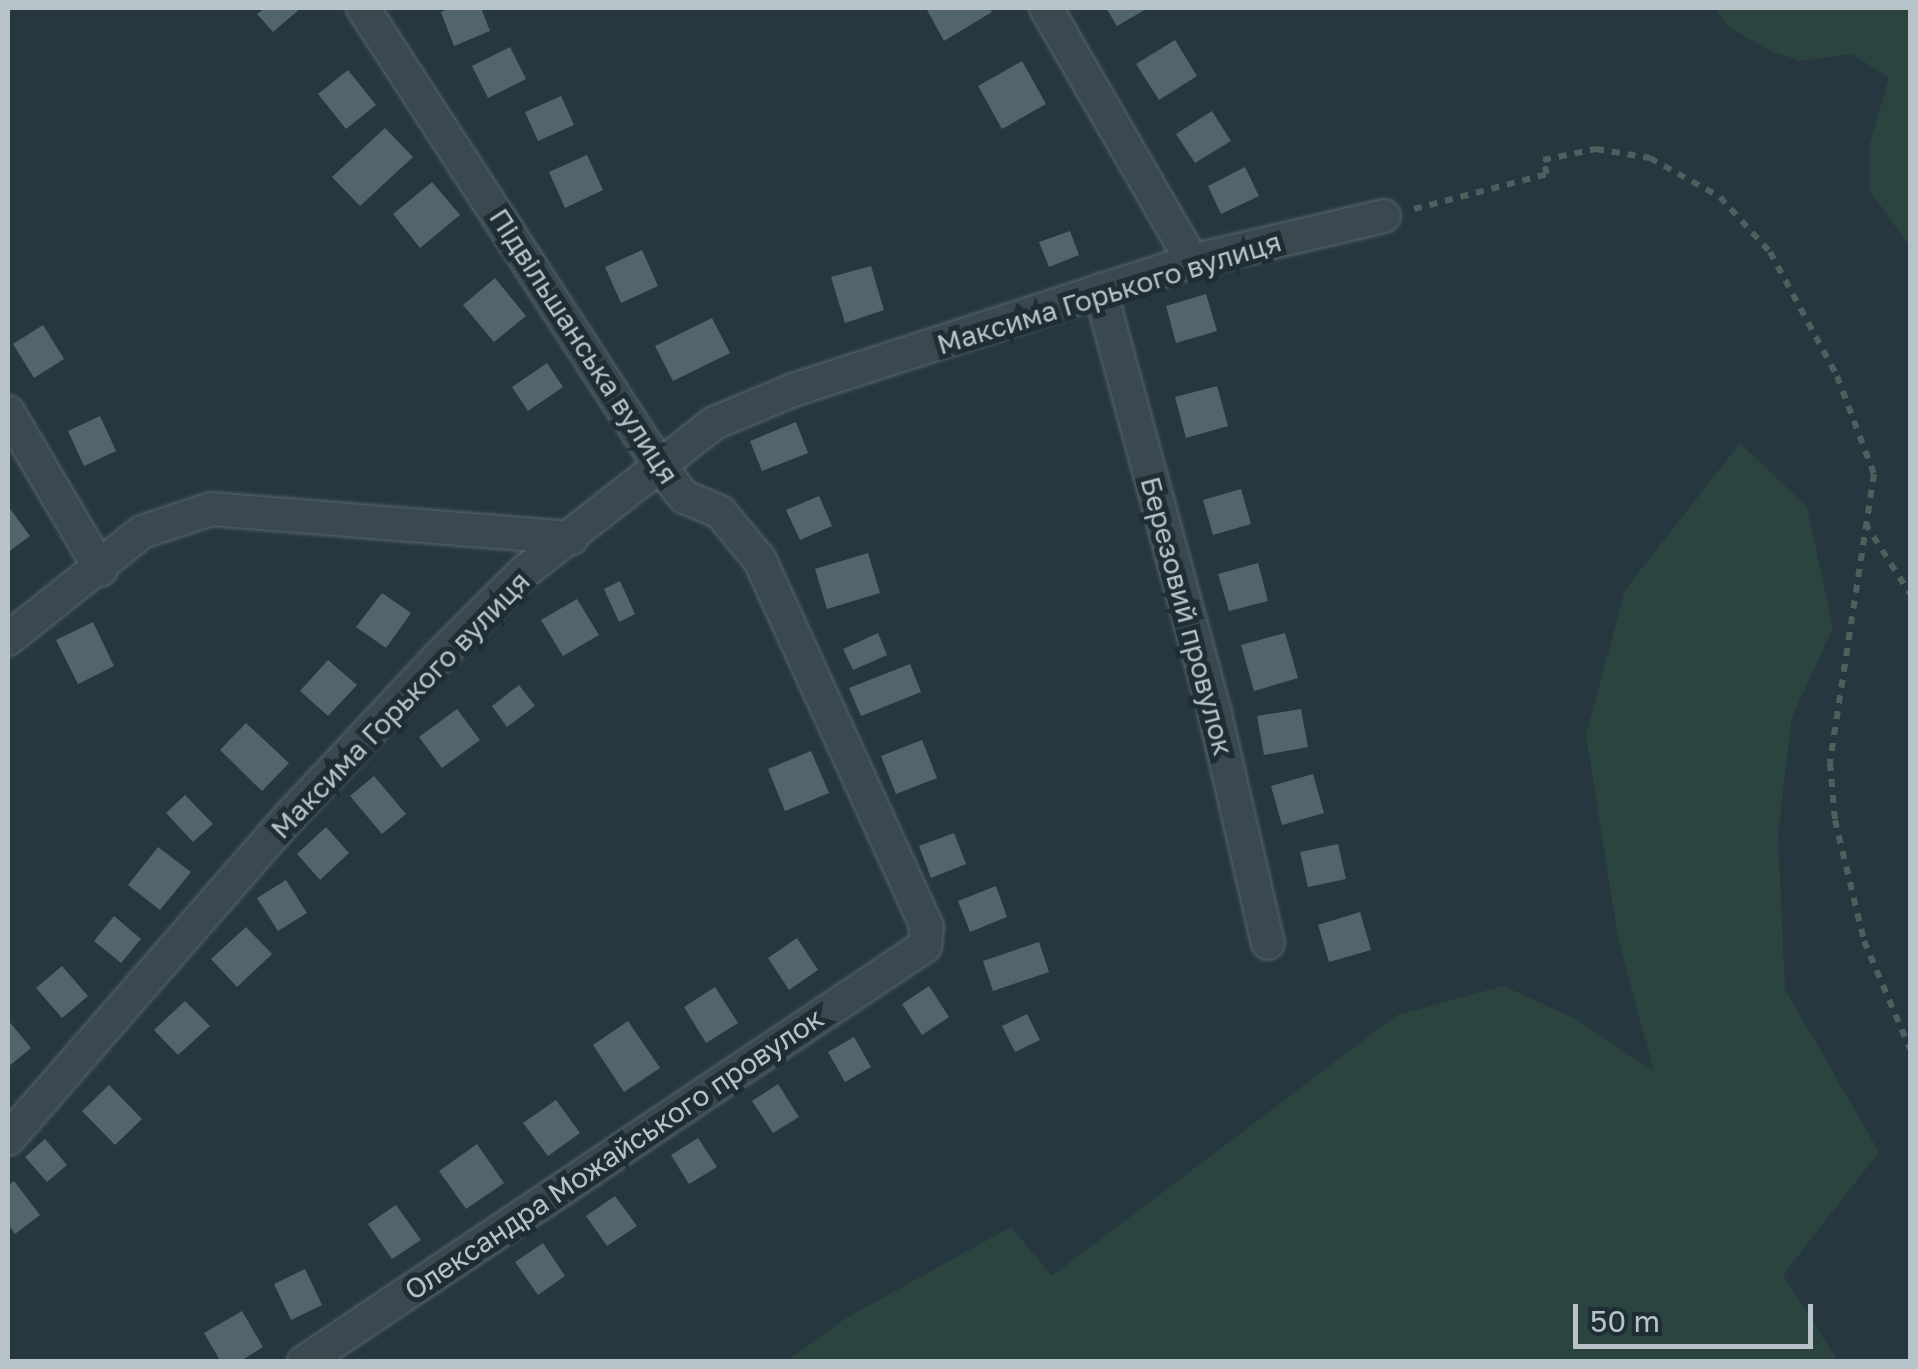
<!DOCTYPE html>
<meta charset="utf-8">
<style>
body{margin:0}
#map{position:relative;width:1918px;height:1369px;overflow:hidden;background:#26373f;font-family:"Golos Text",sans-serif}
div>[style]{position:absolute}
.green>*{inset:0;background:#2b443f}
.building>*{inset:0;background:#52646c}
.path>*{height:6px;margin-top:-3px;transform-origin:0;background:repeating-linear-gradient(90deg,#4a615d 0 8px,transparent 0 16px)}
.roads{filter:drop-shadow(0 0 2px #58666c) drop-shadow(0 0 2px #58666c)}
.street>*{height:32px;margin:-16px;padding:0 16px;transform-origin:16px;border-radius:16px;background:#3a484f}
span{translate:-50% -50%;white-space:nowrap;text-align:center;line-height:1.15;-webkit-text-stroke:10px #1f2d34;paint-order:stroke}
.street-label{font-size:28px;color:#b7c3c9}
.frame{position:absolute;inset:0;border:10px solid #b7c3c9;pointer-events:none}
.scale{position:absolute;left:1573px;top:1304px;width:240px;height:45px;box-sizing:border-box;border:5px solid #b7c3c9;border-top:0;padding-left:12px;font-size:30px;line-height:35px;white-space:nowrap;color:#b7c3c9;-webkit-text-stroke:8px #1f2d34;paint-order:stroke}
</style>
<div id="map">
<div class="green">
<div style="clip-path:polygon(1716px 8px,1910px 8px,1910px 247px,1870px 191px,1869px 146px,1889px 78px,1852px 54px,1801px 61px,1770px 51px,1727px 26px)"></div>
<div style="clip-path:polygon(1740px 443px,1807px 507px,1833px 628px,1792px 717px,1778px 834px,1785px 989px,1879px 1152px,1783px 1275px,1838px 1361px,787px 1361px,846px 1318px,1011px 1227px,1052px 1276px,1397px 1015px,1503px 986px,1574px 1018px,1654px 1072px,1618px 938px,1586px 735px,1625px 590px)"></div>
</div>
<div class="building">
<div style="clip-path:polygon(265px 8px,301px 8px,273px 32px,257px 14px)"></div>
<div style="clip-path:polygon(451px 8px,481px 8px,490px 31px,454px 46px,441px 12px)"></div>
<div style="clip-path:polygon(926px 8px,989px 8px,992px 12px,944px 41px)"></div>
<div style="clip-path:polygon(1106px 8px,1148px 8px,1117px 26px)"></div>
<div style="clip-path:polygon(1175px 40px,1197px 76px,1159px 100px,1136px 64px)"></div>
<div style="clip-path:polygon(510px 47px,526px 79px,488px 98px,472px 66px)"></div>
<div style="clip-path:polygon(1022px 61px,1046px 104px,1002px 129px,978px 86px)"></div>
<div style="clip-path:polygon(348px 70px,376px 105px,346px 129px,318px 94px)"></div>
<div style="clip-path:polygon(561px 96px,574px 125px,538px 141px,525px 112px)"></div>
<div style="clip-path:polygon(1212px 111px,1231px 141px,1195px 163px,1176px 134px)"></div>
<div style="clip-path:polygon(385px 128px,413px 157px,360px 206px,332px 177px)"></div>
<div style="clip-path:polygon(587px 155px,603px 190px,565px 208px,549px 172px)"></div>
<div style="clip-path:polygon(1245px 167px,1259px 196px,1221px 214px,1208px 186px)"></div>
<div style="clip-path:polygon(432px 182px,460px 215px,420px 248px,393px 214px)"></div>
<div style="clip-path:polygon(1070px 231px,1079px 255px,1049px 267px,1039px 242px)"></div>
<div style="clip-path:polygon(642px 250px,658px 286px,621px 303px,605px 267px)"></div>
<div style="clip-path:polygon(871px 266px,884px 310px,845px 323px,831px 277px)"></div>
<div style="clip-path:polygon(495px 278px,526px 316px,494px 342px,463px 305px)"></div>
<div style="clip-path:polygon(1206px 294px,1217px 331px,1176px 343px,1166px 306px)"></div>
<div style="clip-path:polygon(712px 318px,730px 353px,673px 381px,655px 346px)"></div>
<div style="clip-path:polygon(43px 325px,64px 359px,34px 378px,13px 344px)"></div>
<div style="clip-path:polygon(547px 363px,563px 387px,528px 411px,512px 387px)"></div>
<div style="clip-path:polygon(1217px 386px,1228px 426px,1186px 438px,1175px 397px)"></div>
<div style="clip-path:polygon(100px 416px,116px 451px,84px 466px,68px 431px)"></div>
<div style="clip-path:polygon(796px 422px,808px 453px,762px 471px,750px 441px)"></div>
<div style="clip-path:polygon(1241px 489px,1251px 524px,1213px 535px,1203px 500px)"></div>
<div style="clip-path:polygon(819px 496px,832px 526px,800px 540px,786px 510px)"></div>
<div style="clip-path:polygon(8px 506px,30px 536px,8px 552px)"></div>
<div style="clip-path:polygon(868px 553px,880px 593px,827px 609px,815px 569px)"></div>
<div style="clip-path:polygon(1258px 563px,1268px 601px,1229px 611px,1218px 574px)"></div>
<div style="clip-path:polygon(620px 581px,635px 614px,619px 622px,604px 589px)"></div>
<div style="clip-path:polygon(382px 593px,411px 613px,386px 648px,356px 627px)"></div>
<div style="clip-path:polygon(577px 599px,599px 635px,563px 656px,541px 620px)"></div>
<div style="clip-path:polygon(93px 622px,114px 666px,78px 684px,56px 640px)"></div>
<div style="clip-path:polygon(878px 633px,887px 655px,853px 670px,843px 649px)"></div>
<div style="clip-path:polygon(1285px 633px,1298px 678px,1254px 691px,1241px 645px)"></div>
<div style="clip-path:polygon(328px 660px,357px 685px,328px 716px,300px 691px)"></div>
<div style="clip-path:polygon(910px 664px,921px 692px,861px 716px,849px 688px)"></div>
<div style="clip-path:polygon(519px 685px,535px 706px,507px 727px,492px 706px)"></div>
<div style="clip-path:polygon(457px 709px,480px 740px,442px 768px,419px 737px)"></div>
<div style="clip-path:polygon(1301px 709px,1308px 747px,1264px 755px,1257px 716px)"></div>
<div style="clip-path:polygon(246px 723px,289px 763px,262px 791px,220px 750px)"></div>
<div style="clip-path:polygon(922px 740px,937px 778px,896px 794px,881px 756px)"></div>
<div style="clip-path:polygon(811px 751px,829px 793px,785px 811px,768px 769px)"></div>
<div style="clip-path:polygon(1313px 774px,1324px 813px,1282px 825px,1271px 786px)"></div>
<div style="clip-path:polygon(374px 776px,406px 814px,382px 834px,350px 796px)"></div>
<div style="clip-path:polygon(185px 795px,213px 824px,193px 842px,166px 813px)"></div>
<div style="clip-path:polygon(326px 827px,349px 853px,320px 880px,297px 854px)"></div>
<div style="clip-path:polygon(954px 833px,966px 864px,931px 878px,919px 846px)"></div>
<div style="clip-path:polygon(1338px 844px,1346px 879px,1308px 887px,1300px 852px)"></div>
<div style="clip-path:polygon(158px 847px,191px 872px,160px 910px,128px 885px)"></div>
<div style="clip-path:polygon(286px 880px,307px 913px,278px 931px,257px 898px)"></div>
<div style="clip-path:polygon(996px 886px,1007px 917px,970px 932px,958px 901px)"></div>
<div style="clip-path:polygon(1360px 912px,1371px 950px,1329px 962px,1318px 925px)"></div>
<div style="clip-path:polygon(114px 916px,141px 939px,121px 963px,94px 941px)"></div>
<div style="clip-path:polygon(246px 927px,272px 954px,237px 987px,211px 959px)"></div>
<div style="clip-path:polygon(797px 938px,818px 970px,789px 990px,768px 958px)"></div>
<div style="clip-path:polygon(1039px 942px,1049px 972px,993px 991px,983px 961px)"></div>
<div style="clip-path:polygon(62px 966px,88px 996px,62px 1018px,36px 988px)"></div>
<div style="clip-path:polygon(929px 986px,949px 1017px,922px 1035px,902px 1004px)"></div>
<div style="clip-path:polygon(715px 987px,738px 1023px,706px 1043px,684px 1007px)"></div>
<div style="clip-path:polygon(185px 1001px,210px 1026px,178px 1055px,154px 1030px)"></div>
<div style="clip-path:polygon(1027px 1014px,1040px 1040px,1015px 1052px,1002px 1026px)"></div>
<div style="clip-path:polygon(8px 1020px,31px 1048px,8px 1067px)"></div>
<div style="clip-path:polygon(628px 1021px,660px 1068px,624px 1092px,593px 1045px)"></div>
<div style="clip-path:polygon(854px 1037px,871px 1067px,845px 1082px,828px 1052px)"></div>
<div style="clip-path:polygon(778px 1084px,799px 1117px,773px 1133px,752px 1101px)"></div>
<div style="clip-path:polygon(109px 1085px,142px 1119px,115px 1145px,82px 1111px)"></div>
<div style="clip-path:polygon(556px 1100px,580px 1133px,548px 1156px,523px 1123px)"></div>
<div style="clip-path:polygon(698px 1138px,717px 1167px,689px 1184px,671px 1155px)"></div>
<div style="clip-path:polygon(45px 1139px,67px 1165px,47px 1182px,25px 1157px)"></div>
<div style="clip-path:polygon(477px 1144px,504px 1183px,466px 1209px,439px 1171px)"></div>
<div style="clip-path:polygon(14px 1181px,40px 1215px,15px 1234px,8px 1224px,8px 1186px)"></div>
<div style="clip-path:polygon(615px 1196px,637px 1226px,607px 1246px,586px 1216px)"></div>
<div style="clip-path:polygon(396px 1205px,421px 1240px,392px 1259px,368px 1224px)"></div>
<div style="clip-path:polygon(543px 1243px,565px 1276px,538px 1295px,515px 1262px)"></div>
<div style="clip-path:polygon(305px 1269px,322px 1305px,291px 1320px,274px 1284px)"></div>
<div style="clip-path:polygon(242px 1311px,263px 1347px,239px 1362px,221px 1362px,204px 1333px)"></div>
</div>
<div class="path">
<div style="left:1414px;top:209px;width:138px;rotate:-14.7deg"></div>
<div style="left:1547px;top:174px;width:15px;rotate:-106deg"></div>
<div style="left:1543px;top:160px;width:54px;rotate:-11.7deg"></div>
<div style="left:1596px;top:149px;width:55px;rotate:9.5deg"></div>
<div style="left:1650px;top:158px;width:80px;rotate:29.1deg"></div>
<div style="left:1720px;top:197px;width:74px;rotate:47.7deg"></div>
<div style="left:1770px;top:252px;width:141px;rotate:61.6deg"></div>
<div style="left:1837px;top:376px;width:105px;rotate:69.3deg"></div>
<div style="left:1874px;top:474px;width:292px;rotate:98.7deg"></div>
<div style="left:1830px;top:763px;width:57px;rotate:85deg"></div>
<div style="left:1835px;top:820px;width:124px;rotate:76.5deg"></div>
<div style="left:1864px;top:941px;width:117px;rotate:66.9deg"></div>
<div style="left:1865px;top:523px;width:84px;rotate:57.6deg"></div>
</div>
<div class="roads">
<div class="street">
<div style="left:1046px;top:8px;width:292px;rotate:60deg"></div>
<div style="left:1100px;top:290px;width:439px;rotate:74.8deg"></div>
<div style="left:1215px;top:714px;width:235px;rotate:77deg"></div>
<div style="left:8px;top:412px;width:183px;rotate:59.5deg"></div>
<div style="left:8px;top:639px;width:171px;rotate:-38.6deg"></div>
<div style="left:142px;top:532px;width:73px;rotate:-18.4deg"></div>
<div style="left:211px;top:509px;width:362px;rotate:4.6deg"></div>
<div style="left:8px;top:1139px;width:432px;rotate:-48.9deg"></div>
<div style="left:292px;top:814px;width:215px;rotate:-46.9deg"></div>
<div style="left:439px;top:657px;width:119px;rotate:-45deg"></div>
<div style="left:523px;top:573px;width:243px;rotate:-38.1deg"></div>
<div style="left:714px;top:423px;width:86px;rotate:-22.7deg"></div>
<div style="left:793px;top:390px;width:419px;rotate:-17.9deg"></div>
<div style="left:1192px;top:261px;width:197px;rotate:-13.2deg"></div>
<div style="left:304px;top:1362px;width:747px;rotate:-33.82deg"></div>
<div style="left:925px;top:946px;width:19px;rotate:-84deg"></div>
<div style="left:927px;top:927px;width:405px;rotate:-114.5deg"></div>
<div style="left:759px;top:559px;width:61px;rotate:-129.7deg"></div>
<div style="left:720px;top:512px;width:39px;rotate:-157deg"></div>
<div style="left:684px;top:497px;width:37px;rotate:-128deg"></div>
<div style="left:661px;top:468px;width:548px;rotate:-122.94deg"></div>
</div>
</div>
<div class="street-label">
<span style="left:1109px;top:293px;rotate:-17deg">Максима Горького вулиця</span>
<span style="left:584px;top:346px;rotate:57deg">Підвільшанська вулиця</span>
<span style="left:1187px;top:616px;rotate:75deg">Березовий провулок</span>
<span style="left:400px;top:705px;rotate:-46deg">Максима Горького вулиця</span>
<span style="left:614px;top:1154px;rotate:-34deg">Олександра Можайського провулок</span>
</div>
<div class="frame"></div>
<div class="scale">50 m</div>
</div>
